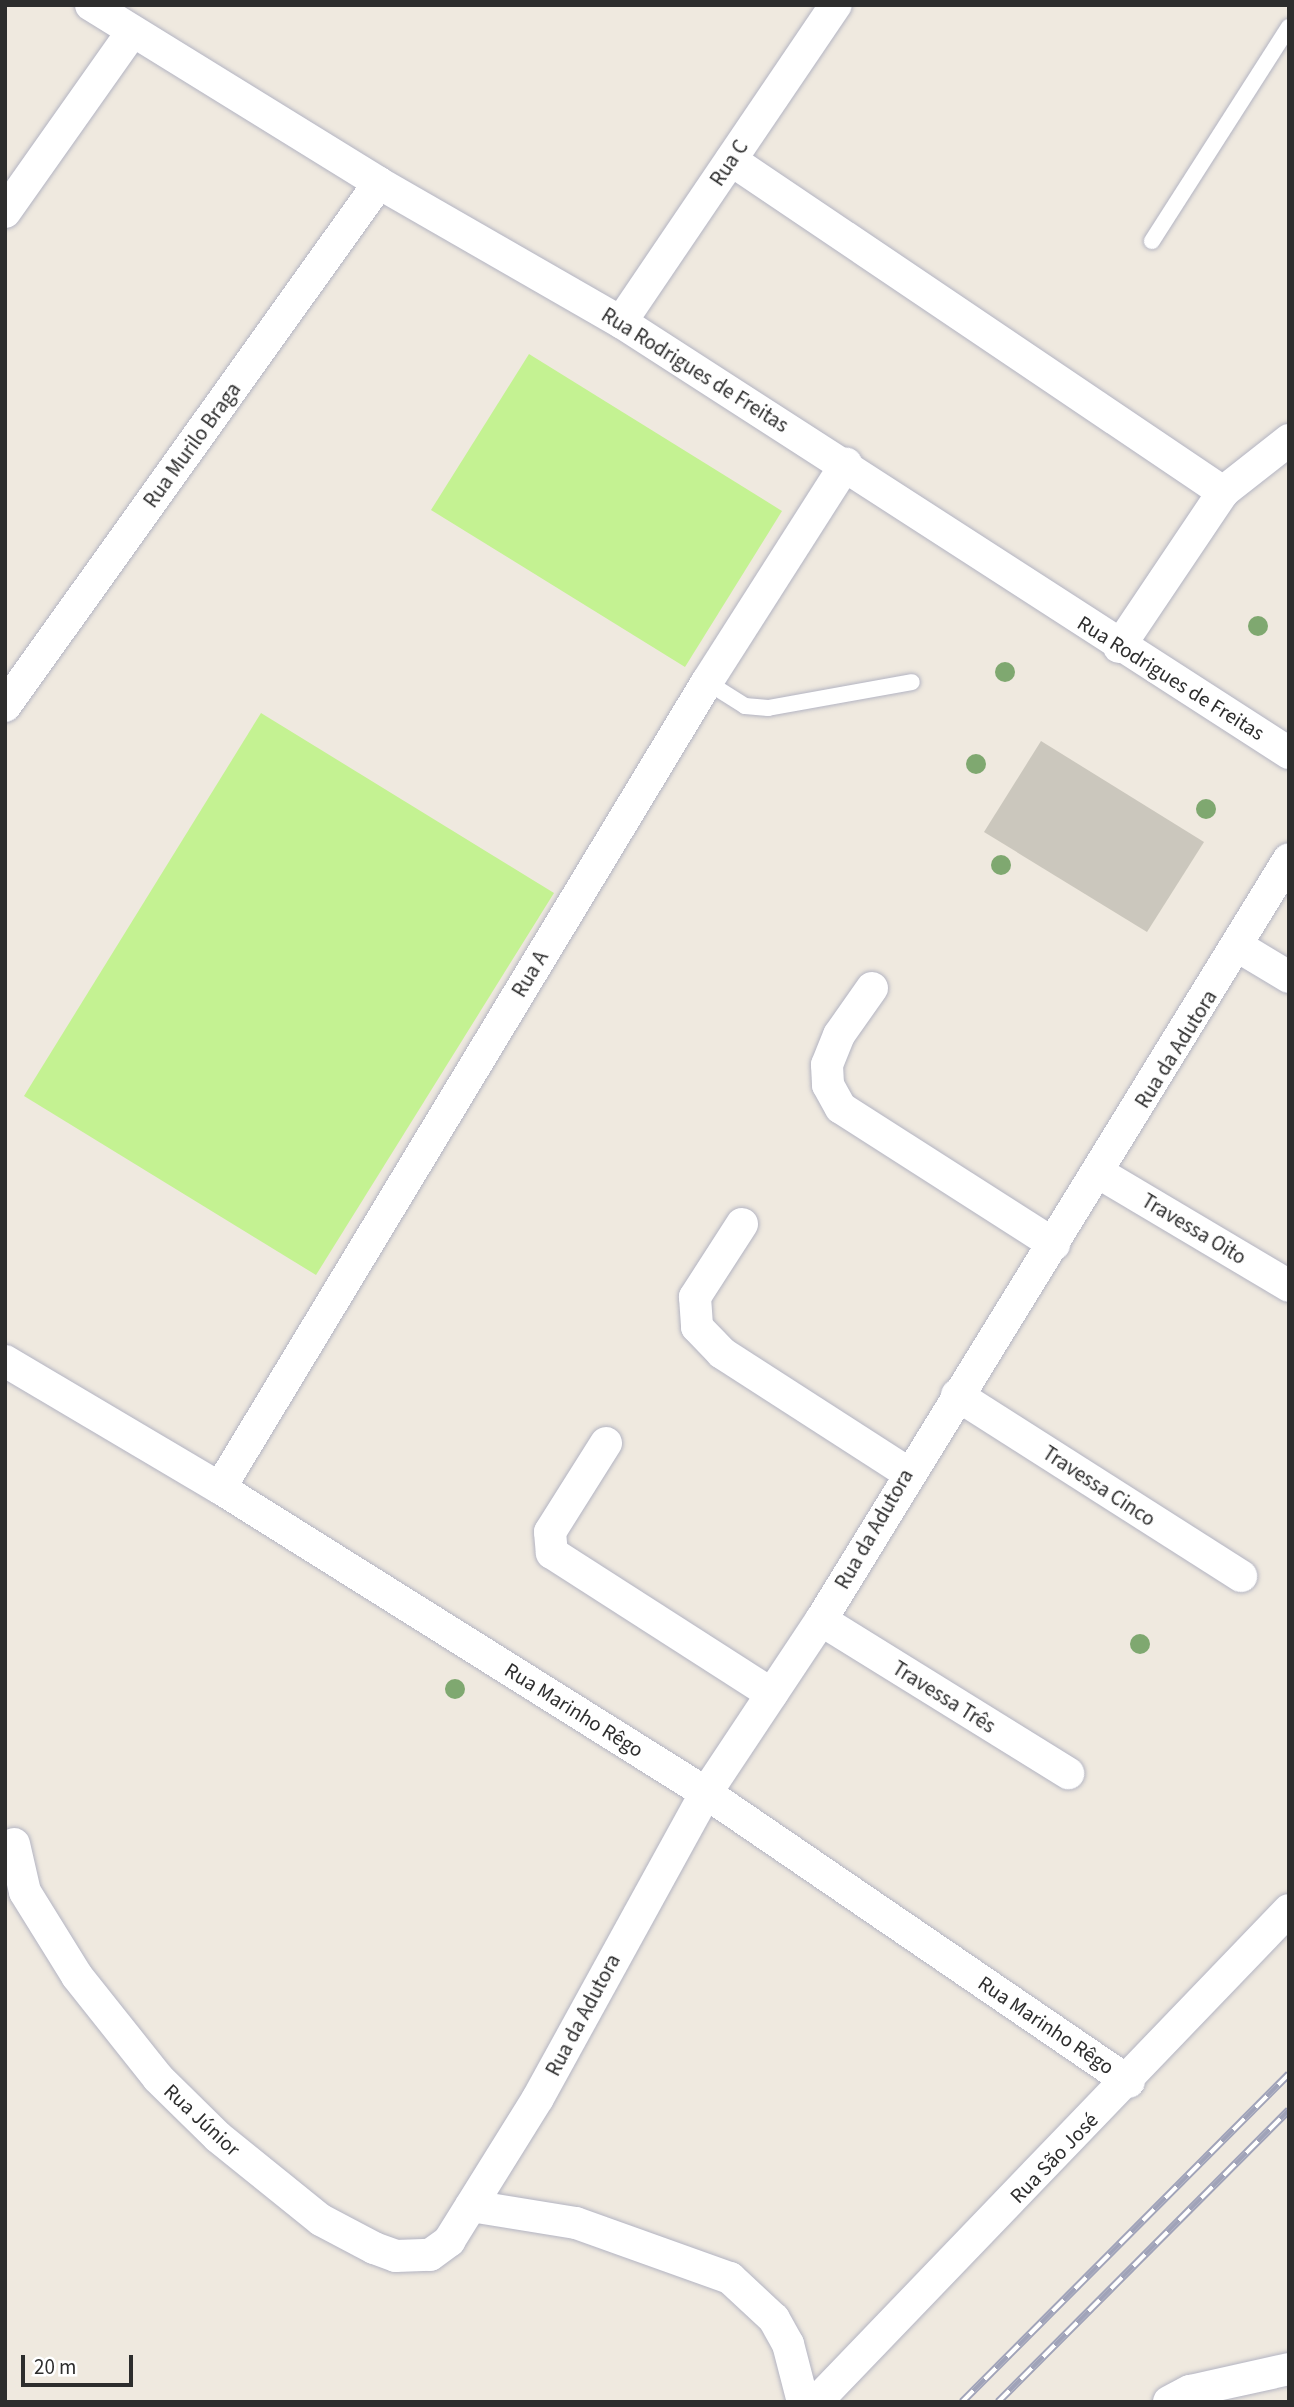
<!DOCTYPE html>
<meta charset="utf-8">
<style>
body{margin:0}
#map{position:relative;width:1294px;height:2407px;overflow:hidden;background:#efe9df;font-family:"Source Sans 3",sans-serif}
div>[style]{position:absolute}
.pitch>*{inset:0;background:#c4f292}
.building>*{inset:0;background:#cbc7bd}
.roads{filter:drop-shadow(0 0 2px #b3b4c2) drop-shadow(0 0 2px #b3b4c2)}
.lane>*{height:16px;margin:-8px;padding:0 8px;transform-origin:8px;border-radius:8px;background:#fff}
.street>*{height:32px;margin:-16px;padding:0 16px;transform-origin:16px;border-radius:16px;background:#fff}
.rail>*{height:8px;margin-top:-4px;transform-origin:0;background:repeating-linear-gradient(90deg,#fff 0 16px,#a0a3b9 0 32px);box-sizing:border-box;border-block:2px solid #a0a3b9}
.trees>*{width:20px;height:20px;margin:-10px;border-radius:50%;background:#7fa870}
span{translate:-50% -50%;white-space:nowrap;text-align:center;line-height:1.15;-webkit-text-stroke:6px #fff;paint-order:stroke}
.street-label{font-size:21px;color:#2d2d2d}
.frame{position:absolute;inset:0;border:7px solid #2d2d2d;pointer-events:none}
.scale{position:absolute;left:21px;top:2355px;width:112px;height:32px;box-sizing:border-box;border:4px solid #2d2d2d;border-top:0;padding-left:9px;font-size:21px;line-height:24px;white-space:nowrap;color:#2d2d2d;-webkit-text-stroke:5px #fff;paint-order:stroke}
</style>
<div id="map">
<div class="pitch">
<div style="clip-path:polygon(529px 354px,782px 511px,685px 667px,431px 510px)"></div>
<div style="clip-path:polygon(261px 713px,554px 893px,316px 1275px,24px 1096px)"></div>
</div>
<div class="building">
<div style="clip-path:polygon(1041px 741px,1204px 842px,1147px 932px,984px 832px)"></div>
</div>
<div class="roads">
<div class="lane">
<div style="left:1152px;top:241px;width:254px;rotate:-57.4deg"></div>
<div style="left:707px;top:682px;width:45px;rotate:32.3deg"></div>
<div style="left:745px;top:706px;width:23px;rotate:5deg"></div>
<div style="left:768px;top:708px;width:146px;rotate:-10.2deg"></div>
</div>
<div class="street">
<div style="left:91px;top:5px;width:339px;rotate:31.7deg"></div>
<div style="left:379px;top:183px;width:279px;rotate:29.9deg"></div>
<div style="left:621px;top:322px;width:795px;rotate:32.83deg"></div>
<div style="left:731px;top:160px;width:594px;rotate:34.01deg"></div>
<div style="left:5px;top:212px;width:220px;rotate:-54.8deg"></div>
<div style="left:621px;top:322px;width:383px;rotate:-55.9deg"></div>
<div style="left:1119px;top:647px;width:187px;rotate:-56.1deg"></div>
<div style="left:1223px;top:492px;width:84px;rotate:-38.2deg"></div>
<div style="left:5px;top:706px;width:643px;rotate:-54.43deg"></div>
<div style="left:1239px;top:947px;width:58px;rotate:31deg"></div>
<div style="left:872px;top:988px;width:57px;rotate:125.1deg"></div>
<div style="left:839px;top:1035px;width:32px;rotate:112deg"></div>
<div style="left:827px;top:1065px;width:20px;rotate:87deg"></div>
<div style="left:828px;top:1085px;width:26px;rotate:61deg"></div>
<div style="left:841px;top:1108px;width:253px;rotate:32.6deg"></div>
<div style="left:1099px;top:1173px;width:221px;rotate:30.7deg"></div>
<div style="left:742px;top:1224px;width:87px;rotate:122.8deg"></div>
<div style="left:695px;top:1297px;width:30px;rotate:86deg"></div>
<div style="left:697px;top:1327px;width:36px;rotate:46deg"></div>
<div style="left:722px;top:1353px;width:220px;rotate:32.8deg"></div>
<div style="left:5px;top:1361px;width:250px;rotate:30.6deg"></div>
<div style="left:220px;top:1488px;width:574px;rotate:32.11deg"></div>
<div style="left:706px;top:1793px;width:512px;rotate:34.34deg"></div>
<div style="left:957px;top:1395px;width:337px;rotate:32.5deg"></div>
<div style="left:606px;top:1443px;width:105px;rotate:122.2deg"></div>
<div style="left:550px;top:1532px;width:21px;rotate:85deg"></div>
<div style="left:552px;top:1553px;width:261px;rotate:32.7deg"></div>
<div style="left:220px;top:1488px;width:942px;rotate:-58.86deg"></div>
<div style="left:707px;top:682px;width:259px;rotate:-57.5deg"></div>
<div style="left:821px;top:1620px;width:291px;rotate:31.8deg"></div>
<div style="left:14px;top:1844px;width:49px;rotate:77.1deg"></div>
<div style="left:25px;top:1892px;width:99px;rotate:58.2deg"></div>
<div style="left:77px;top:1976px;width:130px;rotate:51.5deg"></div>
<div style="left:158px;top:2078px;width:84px;rotate:44.5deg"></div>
<div style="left:218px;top:2137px;width:132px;rotate:38.9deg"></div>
<div style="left:321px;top:2220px;width:60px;rotate:27.8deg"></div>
<div style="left:374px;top:2248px;width:23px;rotate:20deg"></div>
<div style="left:396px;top:2256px;width:34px;rotate:-2deg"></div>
<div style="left:430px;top:2255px;width:24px;rotate:-36deg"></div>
<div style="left:449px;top:2241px;width:168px;rotate:-58.1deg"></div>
<div style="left:538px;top:2098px;width:348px;rotate:-61.2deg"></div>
<div style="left:706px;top:1793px;width:208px;rotate:-56.4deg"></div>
<div style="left:821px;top:1620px;width:893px;rotate:-58.41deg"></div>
<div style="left:471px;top:2206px;width:106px;rotate:9.2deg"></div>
<div style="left:576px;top:2223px;width:164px;rotate:19.7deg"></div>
<div style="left:730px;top:2278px;width:60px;rotate:43deg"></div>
<div style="left:774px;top:2319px;width:29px;rotate:61deg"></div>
<div style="left:788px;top:2344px;width:60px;rotate:75.5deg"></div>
<div style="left:816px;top:2402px;width:682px;rotate:-46.13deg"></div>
<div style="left:1169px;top:2402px;width:24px;rotate:-28deg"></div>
<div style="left:1190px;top:2391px;width:101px;rotate:-12.5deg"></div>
</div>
</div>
<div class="rail">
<div style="left:962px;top:2402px;width:463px;rotate:-45.1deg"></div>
<div style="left:998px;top:2402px;width:412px;rotate:-45.1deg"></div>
</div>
<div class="trees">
<div style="left:1258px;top:626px"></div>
<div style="left:1005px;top:672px"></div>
<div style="left:976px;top:764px"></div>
<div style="left:1206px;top:809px"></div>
<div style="left:1001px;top:865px"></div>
<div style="left:1140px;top:1644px"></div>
<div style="left:455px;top:1689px"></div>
</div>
<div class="street-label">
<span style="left:729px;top:163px;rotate:-56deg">Rua C</span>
<span style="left:695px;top:370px;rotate:32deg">Rua Rodrigues de Freitas</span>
<span style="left:192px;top:445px;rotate:-54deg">Rua Murilo Braga</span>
<span style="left:1171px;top:678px;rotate:32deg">Rua Rodrigues de Freitas</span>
<span style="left:530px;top:974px;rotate:-59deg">Rua A</span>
<span style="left:1176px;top:1049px;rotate:-58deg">Rua da Adutora</span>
<span style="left:1194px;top:1229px;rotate:31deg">Travessa Oito</span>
<span style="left:1099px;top:1486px;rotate:33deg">Travessa Cinco</span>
<span style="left:874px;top:1529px;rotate:-60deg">Rua da Adutora</span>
<span style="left:944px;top:1697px;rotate:32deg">Travessa Três</span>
<span style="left:574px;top:1710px;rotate:32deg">Rua Marinho Rêgo</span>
<span style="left:583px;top:2015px;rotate:-62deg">Rua da Adutora</span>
<span style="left:1046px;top:2025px;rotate:34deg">Rua Marinho Rêgo</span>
<span style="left:202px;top:2120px;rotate:43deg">Rua Júnior</span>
<span style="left:1054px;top:2158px;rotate:-46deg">Rua São José</span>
</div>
<div class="frame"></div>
<div class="scale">20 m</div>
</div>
